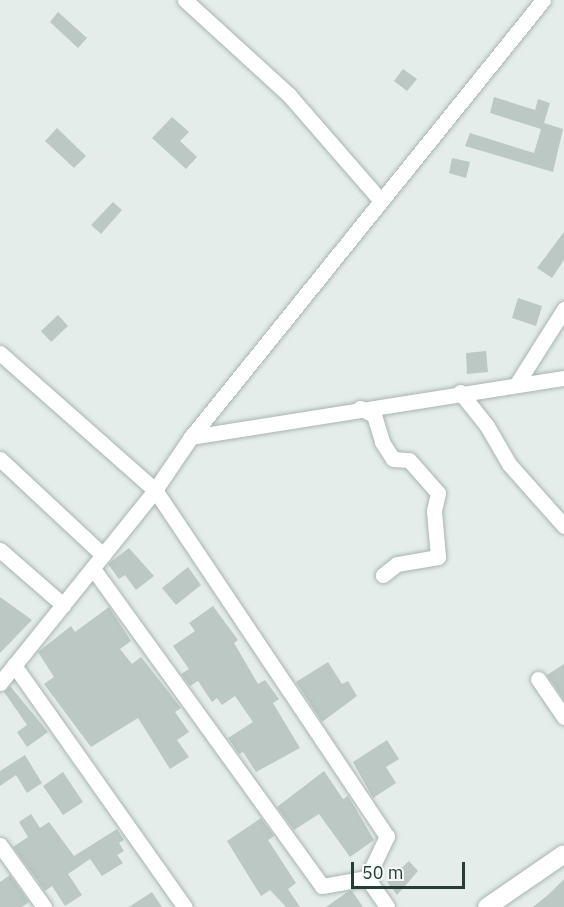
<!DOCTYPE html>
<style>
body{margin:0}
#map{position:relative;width:564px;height:907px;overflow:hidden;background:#e5edea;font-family:"IBM Plex Sans",sans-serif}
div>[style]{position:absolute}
.building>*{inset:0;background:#bbc8c3}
.roads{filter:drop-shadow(0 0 2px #a8b5b1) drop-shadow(0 0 2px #a8b5b1)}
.street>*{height:15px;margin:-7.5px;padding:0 7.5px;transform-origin:7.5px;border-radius:7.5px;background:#fff}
.secondary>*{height:18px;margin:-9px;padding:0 9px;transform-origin:9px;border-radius:9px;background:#fff}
span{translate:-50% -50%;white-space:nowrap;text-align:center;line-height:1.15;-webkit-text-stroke:6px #f6faf8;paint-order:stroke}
.scale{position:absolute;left:351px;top:862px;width:114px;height:27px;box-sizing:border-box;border:3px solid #263e37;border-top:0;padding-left:8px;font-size:18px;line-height:21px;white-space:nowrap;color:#263e37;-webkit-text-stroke:4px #f6faf8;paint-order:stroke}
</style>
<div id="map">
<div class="building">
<div style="clip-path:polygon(58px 12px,87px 38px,78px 48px,50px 22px)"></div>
<div style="clip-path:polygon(403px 69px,417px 79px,407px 91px,394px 81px)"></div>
<div style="clip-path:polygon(494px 97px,535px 110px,538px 99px,550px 103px,544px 123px,563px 129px,553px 172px,465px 146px,470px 133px,534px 153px,541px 129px,490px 113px)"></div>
<div style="clip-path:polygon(172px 117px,189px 132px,180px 141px,197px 157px,186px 169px,152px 138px)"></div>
<div style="clip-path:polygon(57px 128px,86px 156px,74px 168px,45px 141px)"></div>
<div style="clip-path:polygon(452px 158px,470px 162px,466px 178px,449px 173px)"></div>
<div style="clip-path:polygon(113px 202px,122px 210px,101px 234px,91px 225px)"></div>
<div style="clip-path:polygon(564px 232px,564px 260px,552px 278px,537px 268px)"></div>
<div style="clip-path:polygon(518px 298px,542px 306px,536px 326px,512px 318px)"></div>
<div style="clip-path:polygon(58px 315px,68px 326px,51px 342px,41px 331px)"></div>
<div style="clip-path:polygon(486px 351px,488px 372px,467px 374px,466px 353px)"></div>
<div style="clip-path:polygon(129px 548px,154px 576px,136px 590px,125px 575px,119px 579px,108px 564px)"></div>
<div style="clip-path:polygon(188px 567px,201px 585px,176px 605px,162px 588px)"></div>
<div style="clip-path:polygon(0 597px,32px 620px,0 653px)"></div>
<div style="clip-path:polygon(213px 606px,238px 640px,234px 643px,258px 684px,265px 680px,279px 699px,273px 703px,300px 748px,256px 772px,243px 752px,239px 754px,228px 738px,253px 722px,235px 696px,222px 705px,217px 698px,212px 702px,198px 681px,190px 686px,181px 674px,189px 669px,173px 646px,195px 631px,189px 623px)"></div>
<div style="clip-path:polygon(109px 607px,131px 641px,120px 649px,132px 664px,141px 657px,181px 708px,175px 712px,189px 732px,177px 740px,189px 757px,170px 769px,138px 718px,91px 747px,44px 684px,54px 677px,38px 652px,71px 626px,75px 632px)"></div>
<div style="clip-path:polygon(328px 662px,342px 684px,348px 681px,357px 696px,322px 722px,296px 682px)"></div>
<div style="clip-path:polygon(564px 664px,564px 700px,547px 675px)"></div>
<div style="clip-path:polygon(10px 686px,48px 732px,27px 747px,17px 732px,27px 725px,4px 692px)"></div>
<div style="clip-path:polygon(387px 740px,399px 759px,386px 767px,396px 783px,373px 798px,353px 762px)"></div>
<div style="clip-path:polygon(25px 755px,42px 783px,27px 793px,16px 775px,0 786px,0 771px)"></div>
<div style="clip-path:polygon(324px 771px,343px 799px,348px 796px,374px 840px,350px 857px,319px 814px,294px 830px,277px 807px)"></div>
<div style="clip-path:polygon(63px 772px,83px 802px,63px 815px,43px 786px)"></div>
<div style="clip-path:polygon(31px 814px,40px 828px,49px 822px,74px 856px,117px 829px,124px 840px,119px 843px,124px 851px,117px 855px,123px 863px,102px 876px,90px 859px,68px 874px,82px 895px,65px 906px,52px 886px,45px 891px,13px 847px,28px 837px,19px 822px)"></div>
<div style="clip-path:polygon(261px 818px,274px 836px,268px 840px,296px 883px,288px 889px,300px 907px,286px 907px,270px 890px,261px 896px,227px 841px)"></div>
<div style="clip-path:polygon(409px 861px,418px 871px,397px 895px,387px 882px)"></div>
<div style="clip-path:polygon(10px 875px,29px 902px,22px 907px,0 907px,0 882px)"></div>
<div style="clip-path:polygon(564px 879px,564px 907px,533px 907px,549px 894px)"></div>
<div style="clip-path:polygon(352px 891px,363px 907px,326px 907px,349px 891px)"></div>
<div style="clip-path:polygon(152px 892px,162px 907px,129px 907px)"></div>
</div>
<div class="roads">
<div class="street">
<div style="left:185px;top:0;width:141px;rotate:42.4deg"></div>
<div style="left:289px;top:95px;width:140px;rotate:49deg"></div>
<div style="left:0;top:353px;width:207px;rotate:41.5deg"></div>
<div style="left:155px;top:490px;width:417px;rotate:56.2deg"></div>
<div style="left:387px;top:836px;width:47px;rotate:115.5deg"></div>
<div style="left:367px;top:878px;width:46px;rotate:169.9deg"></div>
<div style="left:322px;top:886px;width:392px;rotate:-125.8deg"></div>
<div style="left:516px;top:385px;width:90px;rotate:-57.7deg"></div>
<div style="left:460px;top:392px;width:43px;rotate:51.5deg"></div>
<div style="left:487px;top:426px;width:44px;rotate:59.9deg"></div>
<div style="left:509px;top:464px;width:83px;rotate:48.4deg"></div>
<div style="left:360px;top:408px;width:16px;rotate:27deg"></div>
<div style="left:374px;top:415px;width:28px;rotate:73deg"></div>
<div style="left:382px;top:442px;width:20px;rotate:57deg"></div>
<div style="left:393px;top:459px;width:16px;rotate:4deg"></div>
<div style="left:409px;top:460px;width:44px;rotate:48.7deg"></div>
<div style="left:438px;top:493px;width:18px;rotate:103deg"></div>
<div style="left:434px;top:511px;width:46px;rotate:85deg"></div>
<div style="left:438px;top:557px;width:42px;rotate:170.3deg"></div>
<div style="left:397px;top:564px;width:18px;rotate:142deg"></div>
<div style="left:191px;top:437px;width:378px;rotate:-9deg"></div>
<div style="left:0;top:459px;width:141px;rotate:43deg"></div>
<div style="left:0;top:550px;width:84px;rotate:41.1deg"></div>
<div style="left:14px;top:665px;width:296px;rotate:54.8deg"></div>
<div style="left:538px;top:679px;width:46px;rotate:55.6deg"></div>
<div style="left:0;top:683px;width:248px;rotate:-51.2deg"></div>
<div style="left:155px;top:490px;width:64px;rotate:-55.8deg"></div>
<div style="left:191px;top:437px;width:561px;rotate:-51.15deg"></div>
<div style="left:0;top:845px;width:76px;rotate:54.6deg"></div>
<div style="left:367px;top:878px;width:35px;rotate:55deg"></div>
</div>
<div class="secondary">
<div style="left:487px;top:907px;width:93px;rotate:-34.5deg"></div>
</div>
</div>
<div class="scale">50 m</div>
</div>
